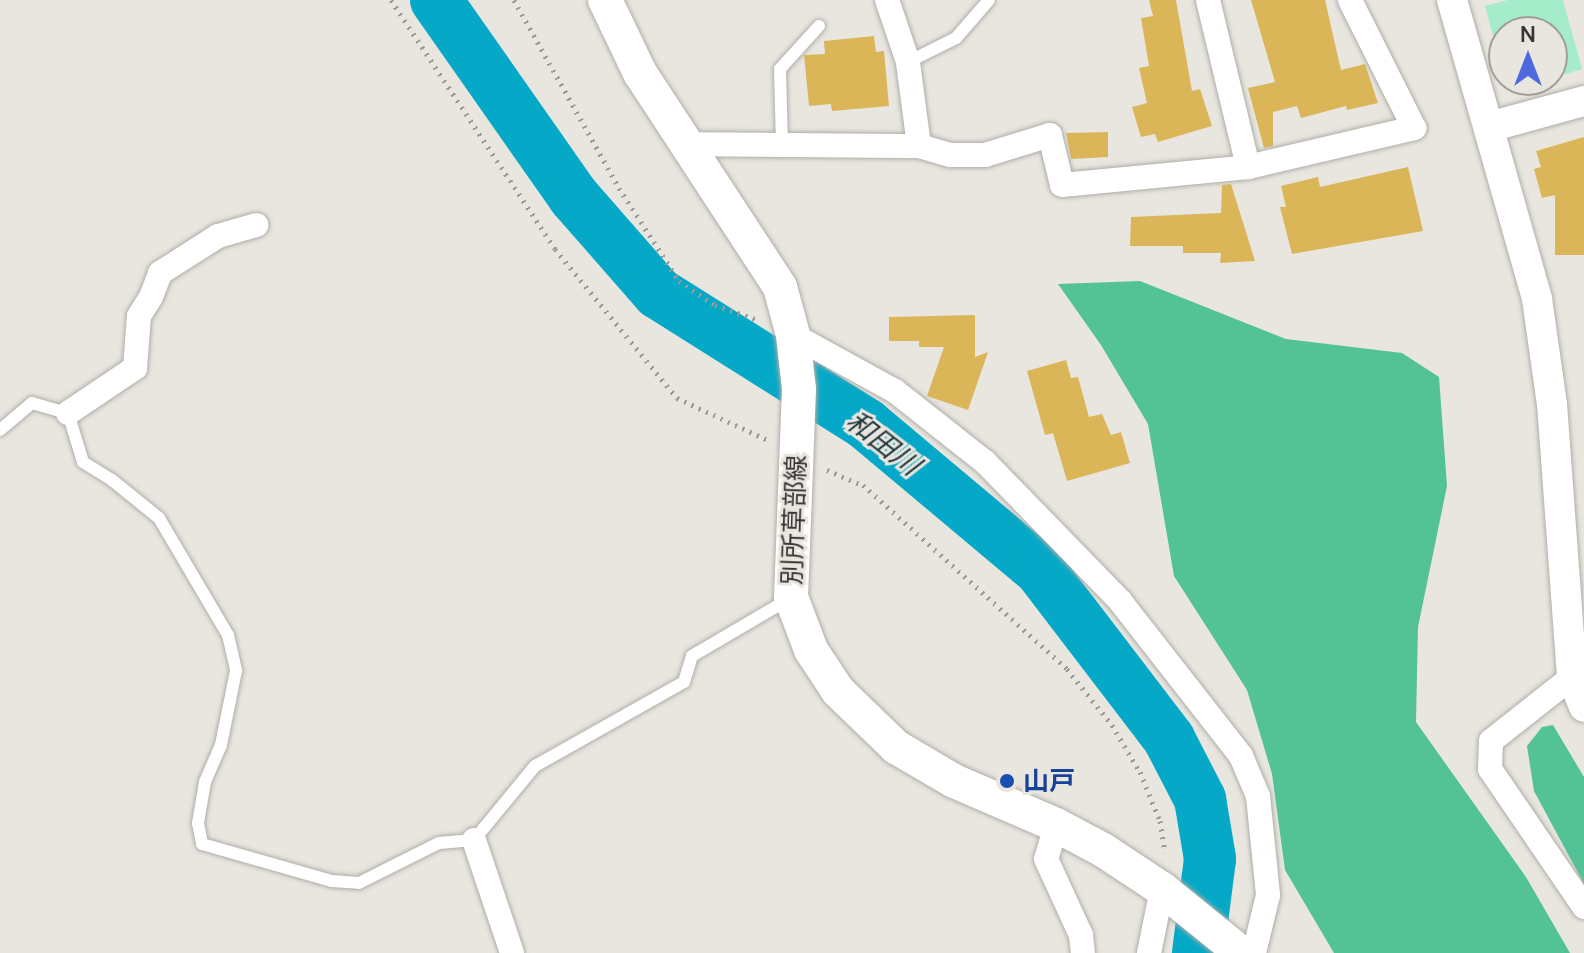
<!DOCTYPE html>
<meta charset="utf-8">
<style>
body{margin:0}
#map{position:relative;width:1584px;height:953px;overflow:hidden;background:#e9e6e0;font-family:Manrope,"Noto Sans JP",sans-serif}
div>[style]{position:absolute}
.green>*{inset:0;background:#a5eccb}
.forest>*{inset:0;background:#54c297}
.river>*{height:52px;margin:-26px;padding:0 26px;transform-origin:26px;border-radius:26px;background:#05a9c7}
.building>*{inset:0;background:#dbb658}
.path>*{height:5px;margin-top:-2.5px;transform-origin:0;background:repeating-linear-gradient(90deg,#9c9a96 0 2px,transparent 0 8px)}
.roads{filter:drop-shadow(0 0 2px #b0aea8) drop-shadow(0 0 2px #b0aea8)}
.service>*{height:12px;margin:-6px;padding:0 6px;transform-origin:6px;border-radius:6px;background:#fff}
.minor>*{height:24px;margin:-12px;padding:0 12px;transform-origin:12px;border-radius:12px;background:#fff}
.tertiary>*{height:30px;margin:-15px;padding:0 15px;transform-origin:15px;border-radius:15px;background:#fff}
.secondary>*{height:34px;margin:-17px;padding:0 17px;transform-origin:17px;border-radius:17px;background:#fff}
.dots>*{width:22px;height:22px;translate:-50% -50%;box-sizing:border-box;border:4px solid #e9e6e0;border-radius:50%}
span{translate:-50% -50%;white-space:nowrap;text-align:center;line-height:1.15;-webkit-text-stroke:6px #e9e6e0;paint-order:stroke}
.street-label{font-size:26px;color:#363533}
.transit-label{font-size:26px;color:#164399;font-weight:700}
.left{translate:0 -50%;text-align:left}
.water-label{font-size:28px;color:#1f353b;font-style:italic}
.north{position:absolute;left:1488px;top:16px;width:80px;height:80px;box-sizing:border-box;background:#e9e6e0;border:2px solid #a19f9b;border-radius:50%;rotate:0deg;font-size:22px;font-weight:700;line-height:32px;text-align:center;color:#363533}
.north::after{content:'';display:block;margin:auto;width:28px;height:36px;background:#4e69de;clip-path:polygon(50% 0,100% 100%,50% 72%,0 100%)}
</style>
<div id="map">
<div class="green">
<div style="clip-path:polygon(1508px 0,1563px 0,1582px 69px,1552px 78px,1552px 32px,1504px 32px,1504px 60px,1499px 57px,1485px 6px)"></div>
</div>
<div class="forest">
<div style="clip-path:polygon(1140px 281px,1286px 339px,1402px 353px,1439px 377px,1447px 486px,1418px 627px,1416px 722px,1526px 877px,1570px 953px,1334px 953px,1285px 870px,1272px 774px,1247px 690px,1174px 576px,1148px 424px,1101px 345px,1058px 284px)"></div>
<div style="clip-path:polygon(1553px 725px,1584px 777px,1584px 884px,1534px 791px,1527px 746px,1542px 727px)"></div>
</div>
<div class="river">
<div style="left:436px;top:0;width:241px;rotate:55deg"></div>
<div style="left:574px;top:197px;width:128px;rotate:48.8deg"></div>
<div style="left:658px;top:293px;width:246px;rotate:32.2deg"></div>
<div style="left:866px;top:424px;width:227px;rotate:40deg"></div>
<div style="left:1040px;top:570px;width:213px;rotate:52.6deg"></div>
<div style="left:1169px;top:739px;width:68px;rotate:62.7deg"></div>
<div style="left:1200px;top:799px;width:61px;rotate:80.5deg"></div>
<div style="left:1210px;top:859px;width:95px;rotate:97.3deg"></div>
</div>
<div class="building">
<div style="clip-path:polygon(1149px 0,1176px 0,1192px 91px,1200px 89px,1212px 126px,1158px 142px,1155px 134px,1141px 137px,1132px 107px,1147px 103px,1139px 68px,1149px 66px,1141px 18px,1153px 16px)"></div>
<div style="clip-path:polygon(1251px 0,1325px 0,1341px 70px,1365px 64px,1378px 103px,1347px 110px,1346px 106px,1301px 118px,1297px 106px,1273px 112px,1273px 146px,1264px 148px,1248px 88px,1275px 82px)"></div>
<div style="clip-path:polygon(874px 36px,876px 52px,884px 51px,889px 106px,832px 111px,831px 104px,809px 106px,804px 55px,825px 54px,824px 41px)"></div>
<div style="clip-path:polygon(1108px 132px,1108px 157px,1071px 159px,1066px 133px)"></div>
<div style="clip-path:polygon(1584px 137px,1584px 255px,1555px 255px,1555px 195px,1542px 198px,1534px 169px,1541px 167px,1536px 151px)"></div>
<div style="clip-path:polygon(1408px 167px,1423px 231px,1292px 254px,1280px 207px,1286px 207px,1281px 186px,1318px 177px,1320px 187px)"></div>
<div style="clip-path:polygon(1231px 184px,1255px 261px,1220px 263px,1221px 253px,1183px 253px,1183px 246px,1130px 246px,1131px 217px,1221px 213px,1222px 185px)"></div>
<div style="clip-path:polygon(975px 315px,975px 357px,988px 352px,968px 410px,927px 396px,944px 347px,919px 347px,919px 341px,889px 341px,889px 317px)"></div>
<div style="clip-path:polygon(1066px 360px,1071px 378px,1078px 377px,1089px 417px,1102px 414px,1111px 435px,1121px 432px,1130px 463px,1067px 481px,1053px 433px,1045px 435px,1027px 371px)"></div>
</div>
<div class="path">
<div style="left:391px;top:0;width:298px;rotate:56.6deg"></div>
<div style="left:555px;top:249px;width:193px;rotate:50.7deg"></div>
<div style="left:677px;top:398px;width:100px;rotate:24.8deg"></div>
<div style="left:514px;top:0;width:215px;rotate:60.8deg"></div>
<div style="left:619px;top:188px;width:111px;rotate:57.2deg"></div>
<div style="left:679px;top:281px;width:43px;rotate:33.7deg"></div>
<div style="left:715px;top:305px;width:46px;rotate:19.2deg"></div>
<div style="left:827px;top:470px;width:39px;rotate:23deg"></div>
<div style="left:863px;top:485px;width:275px;rotate:42deg"></div>
<div style="left:1067px;top:669px;width:72px;rotate:51.2deg"></div>
<div style="left:1112px;top:725px;width:55px;rotate:59.2deg"></div>
<div style="left:1140px;top:772px;width:53px;rotate:67.8deg"></div>
<div style="left:1160px;top:821px;width:32px;rotate:81deg"></div>
</div>
<div class="roads">
<div class="service">
<div style="left:908px;top:62px;width:54px;rotate:-26.6deg"></div>
<div style="left:956px;top:38px;width:50px;rotate:-49deg"></div>
<div style="left:782px;top:146px;width:77px;rotate:-91.5deg"></div>
<div style="left:780px;top:69px;width:58px;rotate:-47.8deg"></div>
<div style="left:0;top:430px;width:42px;rotate:-40.2deg"></div>
<div style="left:32px;top:403px;width:37px;rotate:16deg"></div>
<div style="left:68px;top:413px;width:51px;rotate:73deg"></div>
<div style="left:83px;top:462px;width:34px;rotate:32deg"></div>
<div style="left:112px;top:480px;width:60px;rotate:39deg"></div>
<div style="left:159px;top:518px;width:136px;rotate:59.5deg"></div>
<div style="left:228px;top:635px;width:37px;rotate:77deg"></div>
<div style="left:236px;top:671px;width:76px;rotate:101.5deg"></div>
<div style="left:221px;top:745px;width:40px;rotate:113.4deg"></div>
<div style="left:205px;top:782px;width:42px;rotate:99.7deg"></div>
<div style="left:198px;top:823px;width:21px;rotate:79deg"></div>
<div style="left:202px;top:844px;width:135px;rotate:15.9deg"></div>
<div style="left:332px;top:881px;width:27px;rotate:4deg"></div>
<div style="left:359px;top:883px;width:89px;rotate:-26.6deg"></div>
<div style="left:439px;top:843px;width:35px;rotate:-5deg"></div>
<div style="left:474px;top:840px;width:96px;rotate:-50.5deg"></div>
<div style="left:535px;top:766px;width:171px;rotate:-29.4deg"></div>
<div style="left:684px;top:682px;width:27px;rotate:-73deg"></div>
<div style="left:692px;top:656px;width:113px;rotate:-30.4deg"></div>
</div>
<div class="minor">
<div style="left:1208px;top:0;width:172px;rotate:76.5deg"></div>
<div style="left:684px;top:144px;width:235px;rotate:0.5deg"></div>
<div style="left:919px;top:146px;width:85px;rotate:-97.5deg"></div>
<div style="left:908px;top:62px;width:65px;rotate:-108.7deg"></div>
<div style="left:919px;top:146px;width:33px;rotate:16deg"></div>
<div style="left:951px;top:155px;width:34px"></div>
<div style="left:985px;top:155px;width:68px;rotate:-17.1deg"></div>
<div style="left:1050px;top:135px;width:51px;rotate:76.5deg"></div>
<div style="left:1062px;top:185px;width:187px;rotate:-5.5deg"></div>
<div style="left:1248px;top:167px;width:171px;rotate:-13.2deg"></div>
<div style="left:1414px;top:128px;width:143px;rotate:-116.6deg"></div>
<div style="left:793px;top:335px;width:116px;rotate:28.8deg"></div>
<div style="left:895px;top:391px;width:115px;rotate:38.3deg"></div>
<div style="left:985px;top:462px;width:194px;rotate:45.8deg"></div>
<div style="left:1120px;top:601px;width:197px;rotate:52deg"></div>
<div style="left:1241px;top:756px;width:43px;rotate:67deg"></div>
<div style="left:1258px;top:796px;width:100px;rotate:84.2deg"></div>
<div style="left:1268px;top:895px;width:60px;rotate:103.6deg"></div>
<div style="left:68px;top:413px;width:81px;rotate:-33.9deg"></div>
<div style="left:135px;top:368px;width:52px;rotate:-85.6deg"></div>
<div style="left:139px;top:316px;width:22px;rotate:-58deg"></div>
<div style="left:151px;top:297px;width:26px;rotate:-69deg"></div>
<div style="left:160px;top:273px;width:69px;rotate:-32.5deg"></div>
<div style="left:218px;top:236px;width:40px;rotate:-16deg"></div>
<div style="left:1572px;top:677px;width:103px;rotate:141.7deg"></div>
<div style="left:1491px;top:741px;width:28px;rotate:92deg"></div>
<div style="left:1490px;top:769px;width:167px;rotate:55.7deg"></div>
<div style="left:1056px;top:825px;width:35px;rotate:106deg"></div>
<div style="left:1046px;top:859px;width:84px;rotate:65.3deg"></div>
<div style="left:1081px;top:935px;width:18px;rotate:84deg"></div>
<div style="left:474px;top:840px;width:119px;rotate:71.4deg"></div>
<div style="left:1149px;top:953px;width:65px;rotate:-78.5deg"></div>
</div>
<div class="tertiary">
<div style="left:1452px;top:0;width:311px;rotate:74.1deg"></div>
<div style="left:1537px;top:299px;width:106px;rotate:81.9deg"></div>
<div style="left:1552px;top:404px;width:274px;rotate:85.8deg"></div>
<div style="left:1572px;top:677px;width:32px;rotate:68deg"></div>
<div style="left:1489px;top:127px;width:98px;rotate:-15.3deg"></div>
</div>
<div class="secondary">
<div style="left:605px;top:0;width:81px;rotate:64.4deg"></div>
<div style="left:640px;top:73px;width:256px;rotate:56.8deg"></div>
<div style="left:780px;top:287px;width:50px;rotate:74.8deg"></div>
<div style="left:793px;top:335px;width:54px;rotate:83.7deg"></div>
<div style="left:799px;top:389px;width:208px;rotate:92.2deg"></div>
<div style="left:791px;top:597px;width:57px;rotate:69.3deg"></div>
<div style="left:811px;top:650px;width:49px;rotate:56.6deg"></div>
<div style="left:838px;top:691px;width:81px;rotate:44deg"></div>
<div style="left:896px;top:747px;width:67px;rotate:30.4deg"></div>
<div style="left:954px;top:781px;width:111px;rotate:23.3deg"></div>
<div style="left:1056px;top:825px;width:53px;rotate:28deg"></div>
<div style="left:1103px;top:850px;width:71px;rotate:33.5deg"></div>
<div style="left:1162px;top:889px;width:102px;rotate:39deg"></div>
</div>
</div>
<div class="dots">
<div style="left:1007px;top:781px;background:#1a4fb4"></div>
</div>
<div class="street-label">
<span style="left:794px;top:520px;rotate:-88deg">別所草部線</span>
</div>
<div class="transit-label">
<span class="left" style="left:1023px;top:781px">山戸</span>
</div>
<div class="water-label">
<span style="left:884px;top:442px;rotate:38deg">和田川</span>
</div>
<div class="north">N</div>
</div>
